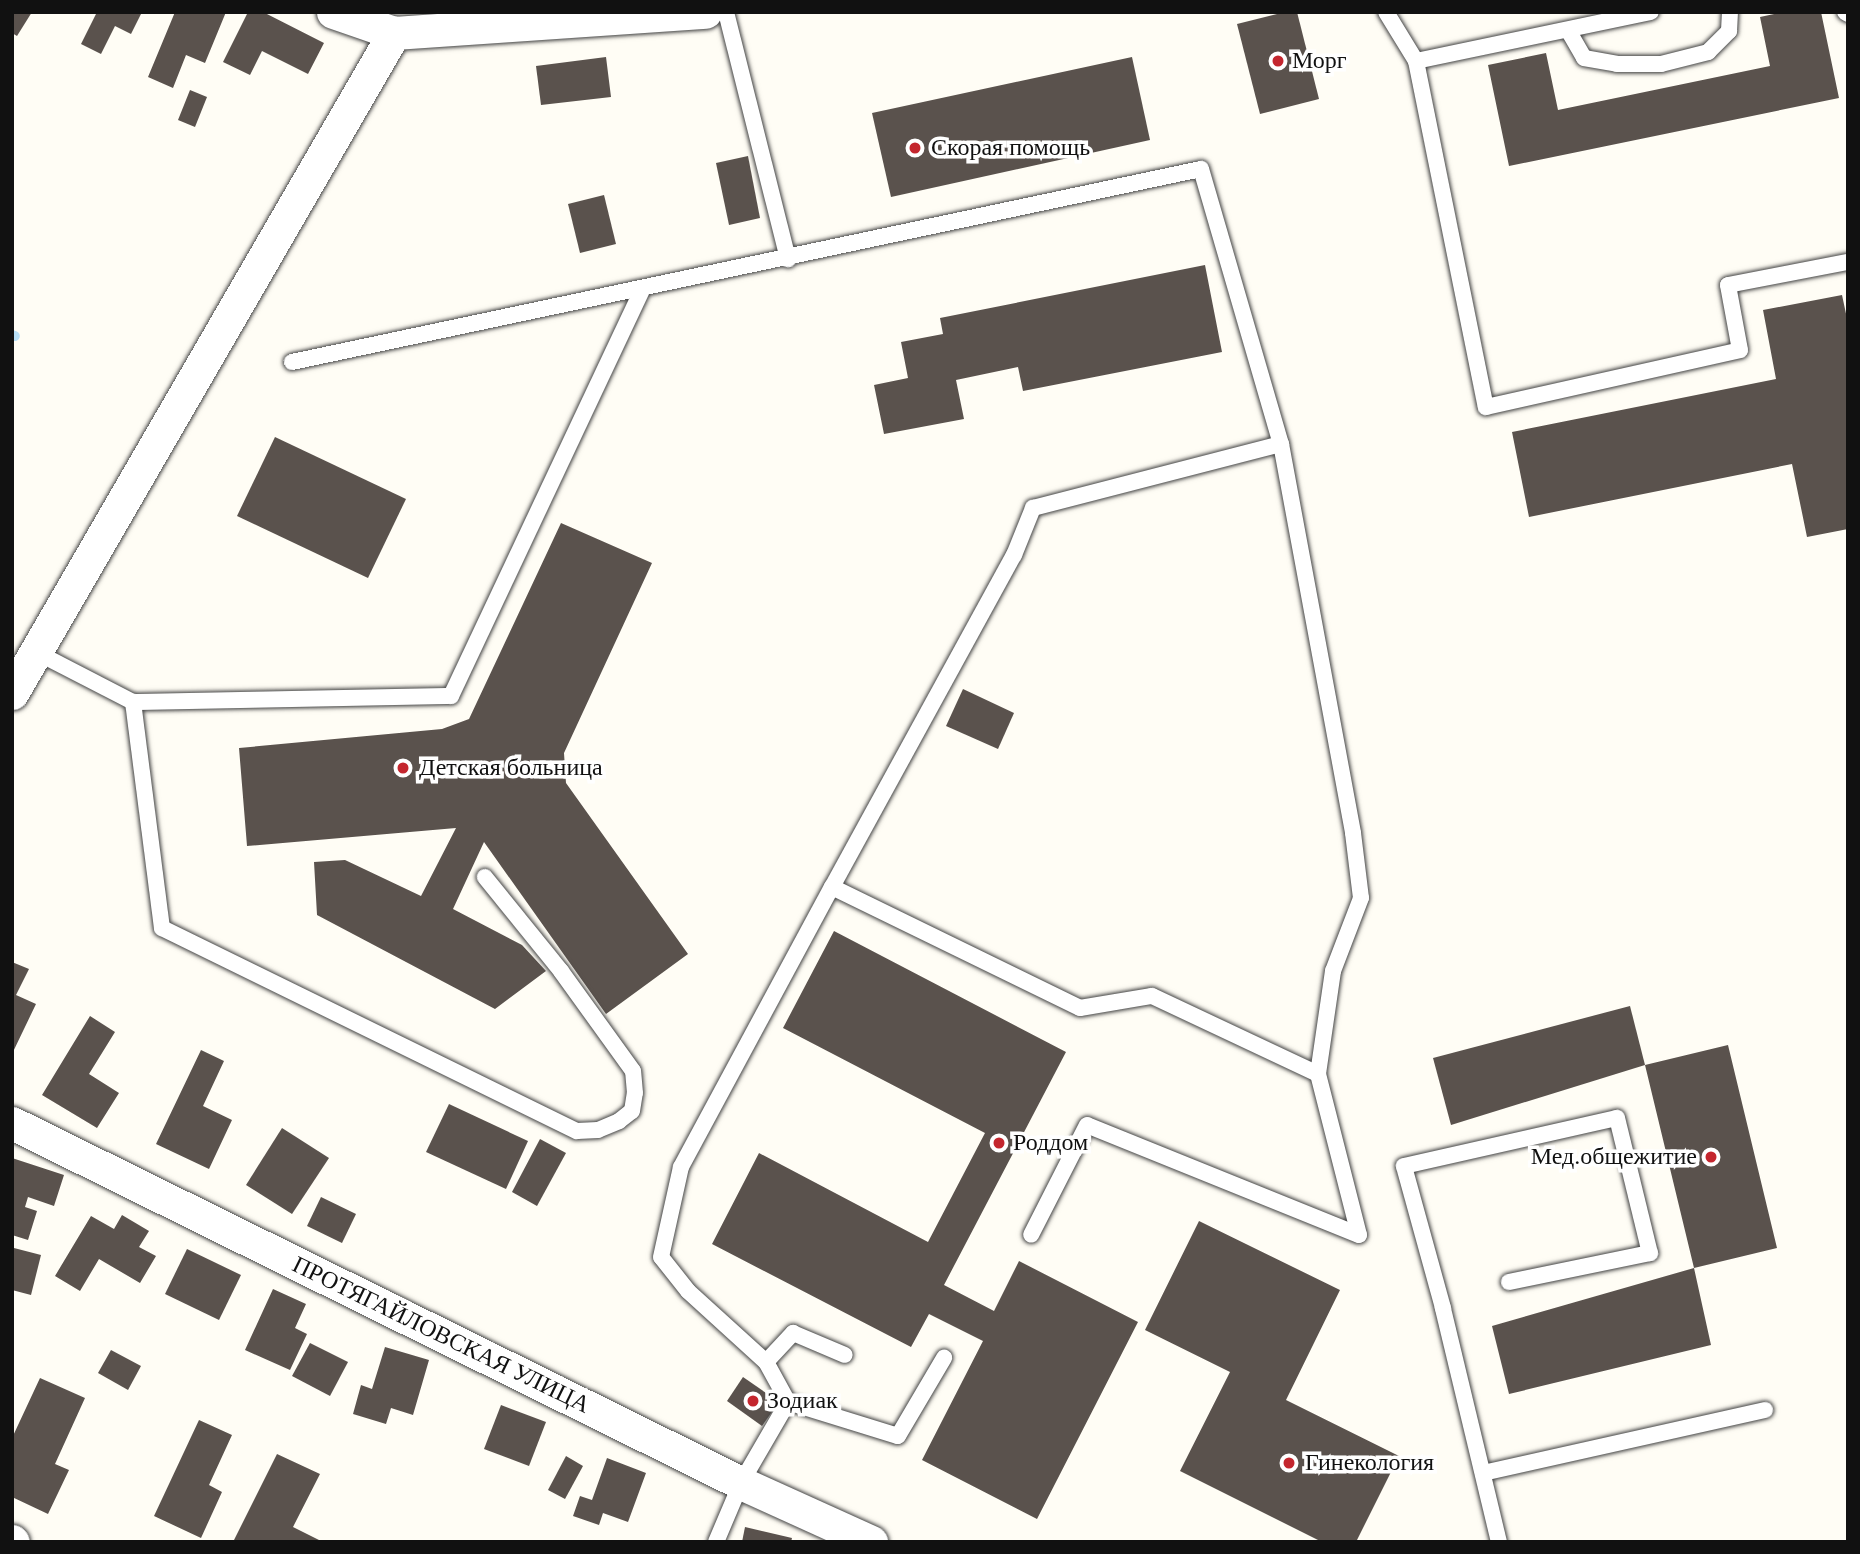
<!DOCTYPE html>
<meta charset="utf-8">
<style>
body{margin:0}
#map{position:relative;width:1860px;height:1554px;overflow:hidden;background:#fffdf5;font-family:"Times New Roman",serif}
div>[style]{position:absolute}
.stream>*{height:10px;margin:-5px;padding:0 5px;transform-origin:5px;border-radius:5px;background:#b9e0f7}
.building>*{inset:0;background:#5a524d}
.roads{filter:drop-shadow(0 0 2px #444) drop-shadow(0 0 2px #444)}
.lane>*{height:16px;margin:-8px;padding:0 8px;transform-origin:8px;border-radius:8px;background:#fff}
.street>*{height:33px;margin:-16.5px;padding:0 16.5px;transform-origin:16.5px;border-radius:16.5px;background:#fff}
.dots>*{width:19px;height:19px;translate:-50% -50%;box-sizing:border-box;border:4px solid #fff;border-radius:50%}
span{translate:-50% -50%;white-space:nowrap;text-align:center;line-height:1.15;-webkit-text-stroke:7px #fff;paint-order:stroke}
.poi-label{font-size:24px;color:#111}
.left{translate:0 -50%;text-align:left}
.right{translate:-100% -50%;text-align:right}
.street-label{font-size:24px;color:#111}
.frame{position:absolute;inset:0;border:14px solid #111;pointer-events:none}
</style>
<div id="map">
<div class="stream">
<div style="left:12px;top:335px;width:3px;rotate:18deg"></div>
</div>
<div class="building">
<div style="clip-path:polygon(12px 12px,32px 12px,17px 36px,12px 33px)"></div>
<div style="clip-path:polygon(97px 12px,142px 12px,131px 34px,115px 26px,101px 54px,81px 44px)"></div>
<div style="clip-path:polygon(175px 12px,226px 12px,205px 63px,186px 55px,173px 88px,148px 77px)"></div>
<div style="clip-path:polygon(248px 12px,263px 12px,324px 43px,308px 74px,262px 51px,250px 75px,223px 62px)"></div>
<div style="clip-path:polygon(1285px 12px,1297px 12px,1319px 99px,1260px 114px,1237px 24px)"></div>
<div style="clip-path:polygon(1784px 12px,1821px 12px,1839px 98px,1509px 166px,1488px 65px,1546px 53px,1558px 110px,1770px 66px,1760px 17px)"></div>
<div style="clip-path:polygon(606px 57px,611px 97px,541px 105px,536px 66px)"></div>
<div style="clip-path:polygon(1132px 57px,1150px 140px,891px 197px,872px 113px)"></div>
<div style="clip-path:polygon(190px 90px,207px 97px,195px 127px,178px 120px)"></div>
<div style="clip-path:polygon(748px 156px,760px 218px,729px 225px,716px 163px)"></div>
<div style="clip-path:polygon(604px 195px,616px 244px,580px 253px,568px 204px)"></div>
<div style="clip-path:polygon(1205px 265px,1222px 352px,1023px 391px,1018px 367px,956px 380px,964px 419px,884px 434px,874px 385px,908px 378px,901px 342px,943px 334px,940px 318px)"></div>
<div style="clip-path:polygon(1842px 295px,1848px 323px,1848px 529px,1807px 537px,1792px 464px,1529px 517px,1512px 432px,1776px 379px,1763px 310px)"></div>
<div style="clip-path:polygon(275px 437px,406px 499px,368px 578px,237px 516px)"></div>
<div style="clip-path:polygon(561px 523px,652px 563px,564px 753px,566px 783px,688px 954px,606px 1014px,484px 842px,453px 909px,522px 945px,546px 971px,495px 1009px,317px 915px,314px 862px,345px 860px,421px 896px,456px 828px,247px 846px,239px 748px,442px 729px,469px 719px)"></div>
<div style="clip-path:polygon(963px 689px,1014px 713px,998px 749px,946px 726px)"></div>
<div style="clip-path:polygon(834px 931px,1066px 1052px,944px 1285px,994px 1311px,1019px 1261px,1138px 1322px,1037px 1519px,922px 1460px,983px 1341px,929px 1314px,911px 1347px,712px 1244px,759px 1153px,928px 1242px,985px 1133px,783px 1028px)"></div>
<div style="clip-path:polygon(12px 962px,29px 969px,16px 995px,36px 1004px,12px 1054px)"></div>
<div style="clip-path:polygon(1630px 1006px,1645px 1065px,1451px 1125px,1433px 1058px)"></div>
<div style="clip-path:polygon(90px 1016px,115px 1032px,89px 1074px,119px 1093px,97px 1128px,42px 1095px)"></div>
<div style="clip-path:polygon(1728px 1045px,1777px 1248px,1694px 1268px,1711px 1345px,1509px 1394px,1492px 1326px,1694px 1268px,1645px 1065px)"></div>
<div style="clip-path:polygon(201px 1050px,224px 1061px,203px 1106px,232px 1120px,209px 1169px,156px 1144px)"></div>
<div style="clip-path:polygon(449px 1104px,528px 1141px,506px 1189px,426px 1152px)"></div>
<div style="clip-path:polygon(282px 1128px,329px 1158px,292px 1214px,246px 1185px)"></div>
<div style="clip-path:polygon(540px 1139px,566px 1153px,537px 1206px,512px 1192px)"></div>
<div style="clip-path:polygon(12px 1158px,64px 1175px,54px 1206px,28px 1197px,25px 1207px,37px 1211px,28px 1240px,12px 1235px)"></div>
<div style="clip-path:polygon(321px 1197px,356px 1214px,342px 1243px,307px 1226px)"></div>
<div style="clip-path:polygon(122px 1215px,149px 1231px,139px 1247px,156px 1256px,140px 1283px,99px 1259px,80px 1291px,55px 1276px,91px 1216px,114px 1229px)"></div>
<div style="clip-path:polygon(1199px 1221px,1340px 1290px,1286px 1400px,1399px 1456px,1356px 1542px,1322px 1542px,1180px 1471px,1230px 1372px,1145px 1330px)"></div>
<div style="clip-path:polygon(14px 1248px,41px 1255px,31px 1295px,12px 1290px)"></div>
<div style="clip-path:polygon(187px 1249px,241px 1275px,219px 1320px,165px 1294px)"></div>
<div style="clip-path:polygon(273px 1289px,306px 1304px,295px 1328px,307px 1334px,290px 1370px,245px 1350px)"></div>
<div style="clip-path:polygon(310px 1343px,348px 1362px,330px 1396px,292px 1376px)"></div>
<div style="clip-path:polygon(385px 1347px,429px 1360px,413px 1415px,391px 1408px,386px 1424px,353px 1414px,361px 1385px,372px 1389px)"></div>
<div style="clip-path:polygon(111px 1350px,141px 1366px,128px 1390px,98px 1373px)"></div>
<div style="clip-path:polygon(743px 1377px,779px 1402px,762px 1426px,727px 1401px)"></div>
<div style="clip-path:polygon(40px 1378px,85px 1398px,55px 1464px,69px 1470px,48px 1514px,12px 1497px,12px 1438px)"></div>
<div style="clip-path:polygon(501px 1405px,546px 1422px,529px 1466px,484px 1449px)"></div>
<div style="clip-path:polygon(199px 1420px,232px 1435px,209px 1485px,222px 1492px,201px 1538px,154px 1516px)"></div>
<div style="clip-path:polygon(277px 1454px,320px 1474px,293px 1527px,323px 1542px,233px 1542px)"></div>
<div style="clip-path:polygon(566px 1456px,583px 1466px,565px 1499px,548px 1490px)"></div>
<div style="clip-path:polygon(607px 1458px,646px 1473px,628px 1522px,603px 1513px,599px 1525px,573px 1516px,580px 1496px,592px 1500px)"></div>
<div style="clip-path:polygon(745px 1527px,792px 1538px,791px 1542px,742px 1542px)"></div>
</div>
<div class="roads">
<div class="lane">
<div style="left:726px;top:12px;width:255px;rotate:75.9deg"></div>
<div style="left:1386px;top:12px;width:57px;rotate:58.5deg"></div>
<div style="left:1416px;top:61px;width:240px;rotate:-11.8deg"></div>
<div style="left:1845px;top:12px;width:4px;rotate:34deg"></div>
<div style="left:1568px;top:30px;width:32px;rotate:60deg"></div>
<div style="left:1584px;top:58px;width:34px;rotate:10deg"></div>
<div style="left:1617px;top:64px;width:44px"></div>
<div style="left:1661px;top:64px;width:49px;rotate:-14.3deg"></div>
<div style="left:1708px;top:52px;width:30px;rotate:-45deg"></div>
<div style="left:1729px;top:31px;width:19px;rotate:-87deg"></div>
<div style="left:1416px;top:61px;width:353px;rotate:78.6deg"></div>
<div style="left:1486px;top:407px;width:260px;rotate:-12.6deg"></div>
<div style="left:1740px;top:350px;width:66px;rotate:-100.5deg"></div>
<div style="left:1728px;top:285px;width:122px;rotate:-10.9deg"></div>
<div style="left:292px;top:362px;width:929px;rotate:-11.99deg"></div>
<div style="left:1201px;top:169px;width:286px;rotate:73.8deg"></div>
<div style="left:1281px;top:444px;width:396px;rotate:79.5deg"></div>
<div style="left:1353px;top:833px;width:65px;rotate:83deg"></div>
<div style="left:1361px;top:898px;width:78px;rotate:111deg"></div>
<div style="left:1333px;top:971px;width:104px;rotate:98.3deg"></div>
<div style="left:38px;top:653px;width:107px;rotate:27.3deg"></div>
<div style="left:133px;top:702px;width:318px;rotate:-1.1deg"></div>
<div style="left:451px;top:696px;width:449px;rotate:-64.8deg"></div>
<div style="left:133px;top:702px;width:228px;rotate:82.7deg"></div>
<div style="left:162px;top:928px;width:462px;rotate:26.1deg"></div>
<div style="left:577px;top:1131px;width:21px;rotate:-3deg"></div>
<div style="left:598px;top:1130px;width:23px;rotate:-23deg"></div>
<div style="left:619px;top:1121px;width:16px;rotate:-38deg"></div>
<div style="left:632px;top:1111px;width:18px;rotate:-81deg"></div>
<div style="left:635px;top:1093px;width:22px;rotate:-95deg"></div>
<div style="left:633px;top:1071px;width:123px;rotate:-125.8deg"></div>
<div style="left:561px;top:971px;width:121px;rotate:-129deg"></div>
<div style="left:832px;top:887px;width:379px;rotate:-61.3deg"></div>
<div style="left:1014px;top:555px;width:51px;rotate:-68deg"></div>
<div style="left:1033px;top:508px;width:256px;rotate:-14.5deg"></div>
<div style="left:766px;top:1362px;width:40px;rotate:-47deg"></div>
<div style="left:793px;top:1333px;width:56px;rotate:22.9deg"></div>
<div style="left:788px;top:1402px;width:115px;rotate:17.2deg"></div>
<div style="left:898px;top:1436px;width:91px;rotate:-59.5deg"></div>
<div style="left:1483px;top:1473px;width:289px;rotate:-12.6deg"></div>
<div style="left:716px;top:1542px;width:64px;rotate:-67deg"></div>
<div style="left:741px;top:1483px;width:94px;rotate:-59.9deg"></div>
<div style="left:788px;top:1402px;width:46px;rotate:-118.8deg"></div>
<div style="left:766px;top:1362px;width:105px;rotate:-137.7deg"></div>
<div style="left:688px;top:1291px;width:43px;rotate:-128.5deg"></div>
<div style="left:661px;top:1257px;width:92px;rotate:-77.5deg"></div>
<div style="left:681px;top:1167px;width:318px;rotate:-61.7deg"></div>
<div style="left:832px;top:887px;width:276px;rotate:26deg"></div>
<div style="left:1080px;top:1008px;width:73px;rotate:-9.5deg"></div>
<div style="left:1152px;top:996px;width:183px;rotate:25.2deg"></div>
<div style="left:1318px;top:1074px;width:166px;rotate:75.7deg"></div>
<div style="left:1359px;top:1235px;width:293px;rotate:-158deg"></div>
<div style="left:1087px;top:1125px;width:123px;rotate:117deg"></div>
<div style="left:1499px;top:1542px;width:241px;rotate:-103.5deg"></div>
<div style="left:1443px;top:1308px;width:147px;rotate:-105.4deg"></div>
<div style="left:1404px;top:1166px;width:218px;rotate:-12.7deg"></div>
<div style="left:1617px;top:1118px;width:139px;rotate:76.3deg"></div>
<div style="left:1650px;top:1253px;width:144px;rotate:168.4deg"></div>
</div>
<div class="street">
<div style="left:333px;top:12px;width:65px;rotate:19deg"></div>
<div style="left:394px;top:33px;width:312px;rotate:-3.9deg"></div>
<div style="left:12px;top:693px;width:763px;rotate:-59.94deg"></div>
<div style="left:12px;top:1123px;width:813px;rotate:26.28deg"></div>
<div style="left:741px;top:1483px;width:143px;rotate:24.4deg"></div>
<div style="left:12px;top:1541px;width:1px;rotate:45deg"></div>
</div>
</div>
<div class="dots">
<div style="left:1278px;top:61px;background:#c4262e"></div>
<div style="left:915px;top:148px;background:#c4262e"></div>
<div style="left:403px;top:768px;background:#c4262e"></div>
<div style="left:999px;top:1143px;background:#c4262e"></div>
<div style="left:1711px;top:1157px;background:#c4262e"></div>
<div style="left:753px;top:1401px;background:#c4262e"></div>
<div style="left:1289px;top:1463px;background:#c4262e"></div>
</div>
<div class="poi-label">
<span class="left" style="left:1292px;top:61px">Морг</span>
<span class="left" style="left:931px;top:148px">Скорая помощь</span>
<span class="left" style="left:419px;top:768px">Детская больница</span>
<span class="left" style="left:1013px;top:1143px">Роддом</span>
<span class="right" style="left:1697px;top:1157px">Мед.общежитие</span>
<span class="left" style="left:767px;top:1401px">Зодиак</span>
<span class="left" style="left:1305px;top:1463px">Гинекология</span>
</div>
<div class="street-label">
<span style="left:441px;top:1335px;rotate:26deg">ПРОТЯГАЙЛОВСКАЯ УЛИЦА</span>
</div>
<div class="frame"></div>
</div>
